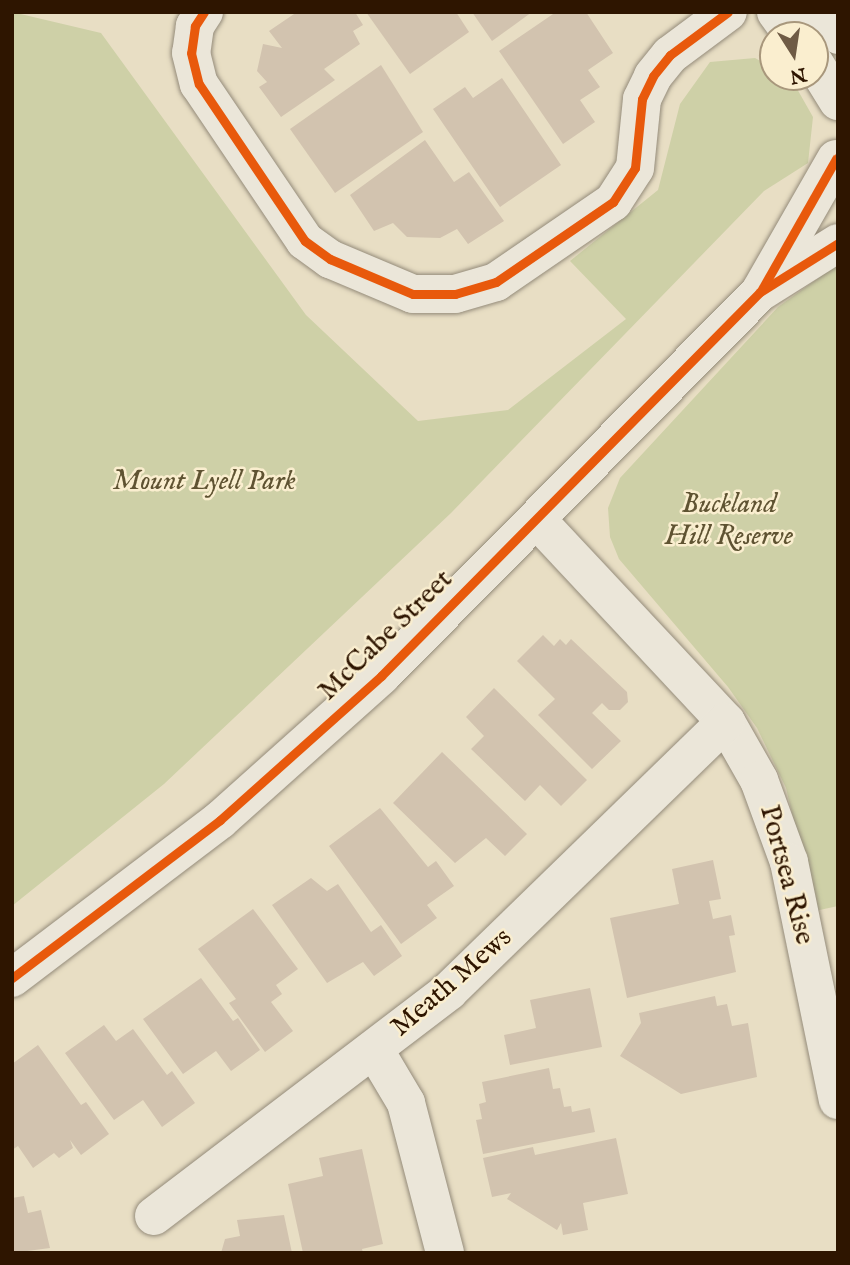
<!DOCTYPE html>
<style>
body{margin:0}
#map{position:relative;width:850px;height:1265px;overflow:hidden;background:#e8dec4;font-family:"IM FELL English",serif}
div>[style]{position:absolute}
.green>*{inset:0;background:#ced0a7}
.building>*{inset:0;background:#d2c3af}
.roads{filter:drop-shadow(0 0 2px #948b7a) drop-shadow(0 0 2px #948b7a)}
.minor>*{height:38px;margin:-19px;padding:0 19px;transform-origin:19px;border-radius:19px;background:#ebe6d9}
.tertiary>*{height:38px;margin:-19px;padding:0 19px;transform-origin:19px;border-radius:19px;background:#ebe6d9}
.cycleway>*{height:9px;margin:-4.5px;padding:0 4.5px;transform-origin:4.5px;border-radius:4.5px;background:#e8590c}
span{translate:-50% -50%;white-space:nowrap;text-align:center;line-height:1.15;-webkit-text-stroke:5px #faeecf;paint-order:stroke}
.park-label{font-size:28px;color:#5f5332;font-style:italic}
.street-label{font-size:28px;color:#2e1500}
.frame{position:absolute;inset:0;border:14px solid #2e1500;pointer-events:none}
.north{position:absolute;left:759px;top:21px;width:70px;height:70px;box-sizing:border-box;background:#faeecf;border:2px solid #a8977c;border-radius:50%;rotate:168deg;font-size:19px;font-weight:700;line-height:28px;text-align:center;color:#2e1500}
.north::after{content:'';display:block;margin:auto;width:24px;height:32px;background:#6f5b45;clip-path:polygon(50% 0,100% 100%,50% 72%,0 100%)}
</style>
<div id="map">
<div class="green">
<div style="clip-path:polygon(12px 12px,101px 33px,306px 315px,418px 421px,508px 410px,626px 319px,570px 261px,658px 190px,680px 104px,710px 62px,755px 58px,773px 68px,773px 77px,792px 80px,813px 117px,808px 163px,764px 191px,451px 513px,164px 784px,12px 906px)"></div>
<div style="clip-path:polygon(838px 264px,838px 906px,815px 911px,786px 788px,757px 728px,728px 687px,619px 559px,610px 537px,608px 508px,620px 478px,778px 307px)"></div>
</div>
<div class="building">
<div style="clip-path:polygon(297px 12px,355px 12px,363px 25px,353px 31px,360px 44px,324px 69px,335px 80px,281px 117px,259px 87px,267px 82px,257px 71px,263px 44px,282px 48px,269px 31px)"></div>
<div style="clip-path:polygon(366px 12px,456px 12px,469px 32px,410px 74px)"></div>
<div style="clip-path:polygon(472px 12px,532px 12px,492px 41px)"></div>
<div style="clip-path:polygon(556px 12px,586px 12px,613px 53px,588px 70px,600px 87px,580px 100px,595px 122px,563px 144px,499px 51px)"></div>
<div style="clip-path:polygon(381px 65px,423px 132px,335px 193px,290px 129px)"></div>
<div style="clip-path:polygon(502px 78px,561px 165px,500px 207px,433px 109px,465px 87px,473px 98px)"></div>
<div style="clip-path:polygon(425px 140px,454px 182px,469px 172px,504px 221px,468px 244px,457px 229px,440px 238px,407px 237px,393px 223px,374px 231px,350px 195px)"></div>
<div style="clip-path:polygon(543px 635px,554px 646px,560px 639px,566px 645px,571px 639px,627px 692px,628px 702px,620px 710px,609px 710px,602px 703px,592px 713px,621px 741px,592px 769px,538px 715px,555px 699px,517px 661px)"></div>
<div style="clip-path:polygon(494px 688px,587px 780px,561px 806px,540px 785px,525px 801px,471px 749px,484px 736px,466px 717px)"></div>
<div style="clip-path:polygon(442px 752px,527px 834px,505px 856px,486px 838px,455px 863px,393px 803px)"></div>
<div style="clip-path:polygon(380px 808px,428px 867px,436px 861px,454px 886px,427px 905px,437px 918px,401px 944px,329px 846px)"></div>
<div style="clip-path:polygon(713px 860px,721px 899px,709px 901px,713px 919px,731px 915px,735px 935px,729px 936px,736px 972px,627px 998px,610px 918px,679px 904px,672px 869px)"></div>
<div style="clip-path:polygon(311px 878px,327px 891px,338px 884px,371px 932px,381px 925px,402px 956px,374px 976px,363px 962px,327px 983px,272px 905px)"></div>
<div style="clip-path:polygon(253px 909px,298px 969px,276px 985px,282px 994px,271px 1002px,293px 1031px,265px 1052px,229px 1003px,236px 999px,198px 949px)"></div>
<div style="clip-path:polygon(201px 978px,233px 1021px,238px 1018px,260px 1050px,231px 1071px,216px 1051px,183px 1074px,143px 1019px)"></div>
<div style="clip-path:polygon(590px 988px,602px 1047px,510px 1065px,504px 1035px,536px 1028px,530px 1000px)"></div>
<div style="clip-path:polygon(715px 996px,717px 1006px,727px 1004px,732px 1026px,748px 1023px,757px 1077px,681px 1094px,620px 1056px,641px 1023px,639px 1013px)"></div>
<div style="clip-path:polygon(104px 1025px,116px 1041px,133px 1029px,167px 1075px,172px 1071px,195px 1103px,162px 1127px,143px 1100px,114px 1120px,65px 1053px)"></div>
<div style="clip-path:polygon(38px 1045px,81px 1105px,86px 1102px,109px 1134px,81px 1155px,70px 1140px,73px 1148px,59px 1158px,54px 1153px,33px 1168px,18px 1146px,12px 1150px,12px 1064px)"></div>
<div style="clip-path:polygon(549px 1068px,553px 1089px,560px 1088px,564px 1107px,571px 1106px,572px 1112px,590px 1108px,595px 1132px,483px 1154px,476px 1120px,482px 1119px,479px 1104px,486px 1102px,482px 1082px)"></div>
<div style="clip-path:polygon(616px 1138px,628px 1194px,583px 1203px,588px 1230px,563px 1235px,561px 1223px,557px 1230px,507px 1199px,511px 1193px,492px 1197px,483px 1158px,533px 1147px,535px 1155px)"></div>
<div style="clip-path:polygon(362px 1149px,383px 1244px,362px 1249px,363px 1253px,303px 1253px,288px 1184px,323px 1176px,319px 1158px)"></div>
<div style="clip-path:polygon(24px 1196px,28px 1213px,41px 1210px,50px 1248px,12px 1253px,12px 1198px)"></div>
<div style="clip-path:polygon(284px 1215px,292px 1253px,221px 1253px,225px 1239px,240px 1236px,237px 1220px)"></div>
</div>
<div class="roads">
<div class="minor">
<div style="left:204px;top:12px;width:17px;rotate:123deg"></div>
<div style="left:195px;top:26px;width:27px;rotate:98deg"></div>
<div style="left:191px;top:53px;width:32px;rotate:76deg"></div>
<div style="left:199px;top:84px;width:189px;rotate:56deg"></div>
<div style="left:305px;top:241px;width:31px;rotate:36deg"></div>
<div style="left:330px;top:259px;width:90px;rotate:22.9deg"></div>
<div style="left:413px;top:294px;width:42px"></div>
<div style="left:455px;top:294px;width:43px;rotate:-16.3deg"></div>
<div style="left:496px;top:282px;width:142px;rotate:-34.4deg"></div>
<div style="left:613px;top:202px;width:40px;rotate:-57.1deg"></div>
<div style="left:635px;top:168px;width:69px;rotate:-84.2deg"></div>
<div style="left:642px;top:99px;width:25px;rotate:-64deg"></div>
<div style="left:653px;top:76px;width:27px;rotate:-51deg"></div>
<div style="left:670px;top:55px;width:72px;rotate:-36.6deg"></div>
<div style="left:776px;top:12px;width:29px;rotate:54deg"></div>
<div style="left:819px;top:12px;width:30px;rotate:50deg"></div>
<div style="left:815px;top:64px;width:44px;rotate:58.1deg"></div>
<div style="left:538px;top:521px;width:275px;rotate:46.9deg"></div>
<div style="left:726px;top:722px;width:67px;rotate:60.4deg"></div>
<div style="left:759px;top:780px;width:87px;rotate:69.9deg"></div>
<div style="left:789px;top:862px;width:243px;rotate:78.4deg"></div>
<div style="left:374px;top:1049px;width:63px;rotate:59.3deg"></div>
<div style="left:406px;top:1103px;width:155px;rotate:75.4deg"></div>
<div style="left:154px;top:1216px;width:371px;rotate:-37.3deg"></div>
<div style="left:449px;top:991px;width:386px;rotate:-44.2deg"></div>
</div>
<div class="tertiary">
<div style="left:761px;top:290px;width:151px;rotate:-60.2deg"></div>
<div style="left:12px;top:978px;width:261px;rotate:-37.2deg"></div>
<div style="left:220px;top:820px;width:216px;rotate:-41.8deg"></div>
<div style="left:381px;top:676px;width:540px;rotate:-45.38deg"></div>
<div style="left:760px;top:292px;width:92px;rotate:-32.1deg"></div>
</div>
</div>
<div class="cycleway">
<div style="left:204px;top:12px;width:17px;rotate:123deg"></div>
<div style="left:195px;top:26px;width:27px;rotate:98deg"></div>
<div style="left:191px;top:53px;width:32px;rotate:76deg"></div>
<div style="left:199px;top:84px;width:189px;rotate:56deg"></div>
<div style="left:305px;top:241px;width:31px;rotate:36deg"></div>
<div style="left:330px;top:259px;width:90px;rotate:22.9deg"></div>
<div style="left:413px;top:294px;width:42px"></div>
<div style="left:455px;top:294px;width:43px;rotate:-16.3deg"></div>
<div style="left:496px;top:282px;width:142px;rotate:-34.4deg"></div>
<div style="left:613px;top:202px;width:40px;rotate:-57.1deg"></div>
<div style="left:635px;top:168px;width:69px;rotate:-84.2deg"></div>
<div style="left:642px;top:99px;width:25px;rotate:-64deg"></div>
<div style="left:653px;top:76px;width:27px;rotate:-51deg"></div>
<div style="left:670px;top:55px;width:72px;rotate:-36.6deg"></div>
<div style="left:762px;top:289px;width:150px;rotate:-60.4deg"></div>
<div style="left:12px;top:978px;width:261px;rotate:-37.2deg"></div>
<div style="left:220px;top:820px;width:216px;rotate:-41.8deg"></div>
<div style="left:381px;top:676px;width:540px;rotate:-45.38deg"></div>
<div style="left:760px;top:292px;width:92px;rotate:-32.1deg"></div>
</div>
<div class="park-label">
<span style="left:204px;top:482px">Mount Lyell Park</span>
<span style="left:729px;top:521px">Buckland<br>Hill Reserve</span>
</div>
<div class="street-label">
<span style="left:386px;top:636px;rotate:-44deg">McCabe Street</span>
<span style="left:786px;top:875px;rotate:75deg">Portsea Rise</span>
<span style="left:452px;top:983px;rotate:-41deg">Meath Mews</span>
</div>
<div class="frame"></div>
<div class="north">N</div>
</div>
